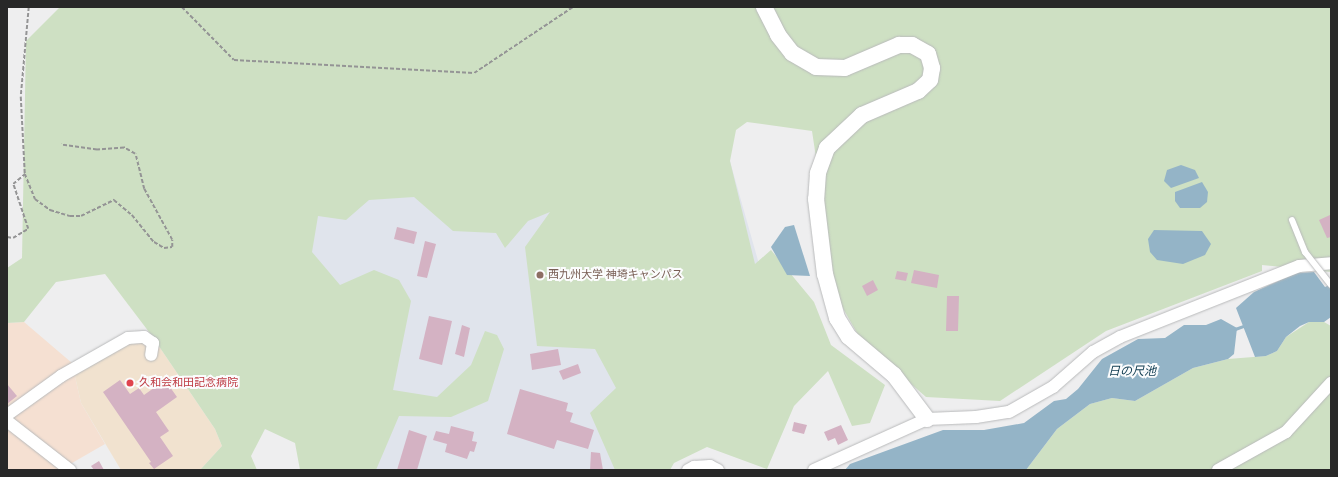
<!DOCTYPE html>
<meta charset="utf-8">
<style>
body{margin:0}
#map{position:relative;width:1338px;height:477px;overflow:hidden;background:#eeeeef;font-family:"Varela Round","Noto Sans JP",sans-serif}
div>[style]{position:absolute}
.commercial>*{inset:0;background:#f5e0d2}
.built>*{inset:0;background:#e0e4ec}
.medical>*{inset:0;background:#f1e2cf}
.green>*{inset:0;background:#cee0c3}
.water>*{inset:0;background:#94b4c7}
.stream>*{height:3px;margin:-1.5px;padding:0 1.5px;transform-origin:1.5px;border-radius:1.5px;background:#94b4c7}
.building>*{inset:0;background:#d4b2c3}
.path>*{height:1.5px;margin-top:-0.75px;transform-origin:0;background:repeating-linear-gradient(90deg,#949495 0 4px,transparent 0 6px)}
.roads{filter:drop-shadow(0 0 1px #b9babb) drop-shadow(0 0 1px #b9babb)}
.street>*{height:12px;margin:-6px;padding:0 6px;transform-origin:6px;border-radius:6px;background:#fff}
.secondary>*{height:16px;margin:-8px;padding:0 8px;transform-origin:8px;border-radius:8px;background:#fff}
.bridges{filter:drop-shadow(0 0 1px #b9babb) drop-shadow(0 0 1px #b9babb)}
.lane-bridge>*{height:6px;margin:-3px;padding:0 3px;transform-origin:3px;border-radius:3px;background:#fff}
.dots>*{width:11px;height:11px;translate:-50% -50%;box-sizing:border-box;border:2px solid #fbfcfd;border-radius:50%}
span{translate:-50% -50%;white-space:nowrap;text-align:center;line-height:1.15;-webkit-text-stroke:4px #fbfcfd;paint-order:stroke}
.education-label{font-size:11px;color:#785e54}
.left{translate:0 -50%;text-align:left}
.health-label{font-size:11px;color:#be3a42}
.water-label{font-size:12px;color:#0b384d;font-style:italic}
.frame{position:absolute;inset:0;border:8px solid #282828;pointer-events:none}
</style>
<div id="map">
<div class="commercial">
<div style="clip-path:polygon(24px 322px,72px 363px,81px 403px,105px 444px,65px 467px,66px 470px,7px 470px,7px 323px)"></div>
</div>
<div class="built">
<div style="clip-path:polygon(709px 87px,770px 303px,631px 470px,364px 470px,337px 300px,299px 250px,324px 190px)"></div>
</div>
<div class="medical">
<div style="clip-path:polygon(152px 336px,215px 429px,222px 446px,200px 470px,121px 470px,81px 403px,72px 363px)"></div>
</div>
<div class="green">
<div style="clip-path:polygon(60px 7px,1331px 7px,1331px 272px,1262px 265px,1262px 271px,1106px 331px,1000px 401px,926px 397px,861px 340px,837px 298px,812px 131px,747px 122px,736px 130px,730px 161px,755px 264px,771px 250px,814px 302px,831px 345px,885px 385px,870px 423px,852px 426px,828px 371px,794px 406px,767px 469px,707px 447px,674px 463px,670px 470px,615px 470px,590px 413px,616px 388px,595px 349px,537px 346px,525px 247px,550px 212px,528px 221px,505px 248px,496px 233px,453px 231px,414px 197px,369px 200px,346px 220px,318px 216px,312px 252px,340px 285px,374px 270px,399px 280px,411px 301px,393px 390px,437px 397px,471px 365px,485px 331px,497px 335px,504px 349px,488px 401px,451px 417px,399px 416px,376px 470px,300px 470px,295px 443px,265px 429px,251px 456px,257px 470px,200px 470px,222px 446px,215px 429px,152px 336px,105px 274px,56px 282px,24px 322px,7px 323px,7px 268px,22px 258px,26px 41px)"></div>
<div style="clip-path:polygon(1309px 322px,1324px 322px,1331px 326px,1331px 470px,1026px 470px,1057px 429px,1090px 404px,1112px 398px,1135px 401px,1193px 368px,1228px 359px,1266px 356px,1277px 351px,1286px 337px)"></div>
</div>
<div class="water">
<div style="clip-path:polygon(1181px 165px,1195px 170px,1199px 178px,1171px 188px,1164px 181px,1167px 170px)"></div>
<div style="clip-path:polygon(1202px 182px,1208px 192px,1207px 202px,1200px 208px,1180px 208px,1175px 201px,1175px 192px)"></div>
<div style="clip-path:polygon(794px 225px,810px 276px,787px 275px,771px 247px,785px 227px)"></div>
<div style="clip-path:polygon(1154px 230px,1202px 231px,1211px 244px,1205px 255px,1183px 264px,1157px 260px,1150px 252px,1148px 239px)"></div>
<div style="clip-path:polygon(1314px 272px,1325px 287px,1331px 284px,1331px 317px,1324px 322px,1309px 322px,1300px 326px,1286px 337px,1277px 351px,1266px 356px,1255px 357px,1236px 308px,1254px 292px,1296px 273px)"></div>
<div style="clip-path:polygon(1221px 319px,1237px 328px,1234px 354px,1228px 359px,1193px 368px,1135px 401px,1112px 398px,1090px 404px,1057px 429px,1026px 470px,845px 470px,850px 464px,943px 430px,984px 430px,1024px 423px,1054px 401px,1066px 399px,1078px 389px,1102px 359px,1138px 339px,1165px 338px,1184px 325px,1206px 325px)"></div>
</div>
<div class="stream">
<div style="left:1235px;top:329px;width:12px;rotate:-20deg"></div>
</div>
<div class="building">
<div style="clip-path:polygon(1330px 215px,1331px 237px,1327px 238px,1319px 220px)"></div>
<div style="clip-path:polygon(397px 227px,417px 232px,414px 244px,394px 239px)"></div>
<div style="clip-path:polygon(425px 241px,436px 244px,427px 278px,417px 276px)"></div>
<div style="clip-path:polygon(914px 270px,939px 275px,937px 288px,911px 283px)"></div>
<div style="clip-path:polygon(897px 271px,908px 273px,906px 281px,895px 279px)"></div>
<div style="clip-path:polygon(873px 280px,878px 290px,867px 296px,862px 286px)"></div>
<div style="clip-path:polygon(947px 296px,959px 296px,958px 331px,946px 331px)"></div>
<div style="clip-path:polygon(429px 316px,452px 321px,442px 365px,419px 359px)"></div>
<div style="clip-path:polygon(462px 325px,470px 328px,464px 357px,455px 354px)"></div>
<div style="clip-path:polygon(558px 349px,561px 365px,532px 370px,530px 354px)"></div>
<div style="clip-path:polygon(578px 364px,581px 373px,563px 380px,559px 371px)"></div>
<div style="clip-path:polygon(120px 380px,130px 394px,139px 388px,144px 395px,165px 380px,177px 397px,156px 412px,169px 431px,160px 437px,173px 456px,154px 469px,149px 463px,151px 462px,103px 392px)"></div>
<div style="clip-path:polygon(7px 384px,17px 396px,7px 404px)"></div>
<div style="clip-path:polygon(520px 389px,568px 403px,566px 411px,573px 413px,570px 422px,594px 430px,588px 449px,557px 440px,554px 449px,507px 434px)"></div>
<div style="clip-path:polygon(794px 422px,807px 425px,804px 434px,792px 431px)"></div>
<div style="clip-path:polygon(841px 425px,848px 440px,838px 445px,835px 438px,828px 441px,824px 432px)"></div>
<div style="clip-path:polygon(451px 426px,474px 432px,472px 441px,477px 442px,474px 452px,470px 451px,467px 459px,445px 452px,447px 444px,433px 440px,436px 431px,449px 434px)"></div>
<div style="clip-path:polygon(409px 430px,427px 436px,417px 470px,397px 470px)"></div>
<div style="clip-path:polygon(591px 452px,600px 453px,603px 470px,590px 470px)"></div>
<div style="clip-path:polygon(99px 461px,104px 470px,94px 470px,91px 466px)"></div>
</div>
<div class="path">
<div style="left:29px;top:7px;width:90px;rotate:95.1deg"></div>
<div style="left:21px;top:97px;width:77px;rotate:87deg"></div>
<div style="left:25px;top:174px;width:27px;rotate:68deg"></div>
<div style="left:35px;top:199px;width:19px;rotate:36deg"></div>
<div style="left:50px;top:210px;width:21px;rotate:17deg"></div>
<div style="left:70px;top:216px;width:11px"></div>
<div style="left:81px;top:216px;width:37px;rotate:-26deg"></div>
<div style="left:114px;top:200px;width:23px;rotate:40deg"></div>
<div style="left:132px;top:215px;width:35px;rotate:51deg"></div>
<div style="left:154px;top:242px;width:12px;rotate:31deg"></div>
<div style="left:164px;top:248px;width:8px;rotate:-7deg"></div>
<div style="left:172px;top:247px;width:7px;rotate:-90deg"></div>
<div style="left:172px;top:240px;width:58px;rotate:-118.8deg"></div>
<div style="left:144px;top:189px;width:36px;rotate:-104deg"></div>
<div style="left:135px;top:154px;width:13px;rotate:-151deg"></div>
<div style="left:124px;top:148px;width:27px;rotate:176deg"></div>
<div style="left:97px;top:150px;width:36px;rotate:-172deg"></div>
<div style="left:182px;top:7px;width:74px;rotate:45.5deg"></div>
<div style="left:234px;top:60px;width:240px;rotate:3.1deg"></div>
<div style="left:474px;top:73px;width:119px;rotate:-33.7deg"></div>
<div style="left:7px;top:237px;width:6px;rotate:9deg"></div>
<div style="left:13px;top:238px;width:17px;rotate:-31deg"></div>
<div style="left:28px;top:229px;width:47px;rotate:-108.4deg"></div>
<div style="left:13px;top:184px;width:16px;rotate:-40deg"></div>
</div>
<div class="roads">
<div class="street">
<div style="left:7px;top:415px;width:67px;rotate:-35.8deg"></div>
<div style="left:61px;top:376px;width:77px;rotate:-29.6deg"></div>
<div style="left:128px;top:338px;width:16px;rotate:-4deg"></div>
<div style="left:144px;top:337px;width:11px;rotate:34deg"></div>
<div style="left:153px;top:343px;width:12px;rotate:99deg"></div>
<div style="left:7px;top:421px;width:80px;rotate:37.9deg"></div>
<div style="left:688px;top:470px;width:7px;rotate:-27deg"></div>
<div style="left:694px;top:467px;width:16px;rotate:-4deg"></div>
<div style="left:710px;top:466px;width:9px;rotate:27deg"></div>
<div style="left:814px;top:470px;width:124px;rotate:-24.3deg"></div>
<div style="left:927px;top:419px;width:49px;rotate:-2.3deg"></div>
<div style="left:976px;top:417px;width:33px;rotate:-9deg"></div>
<div style="left:1009px;top:412px;width:51px;rotate:-29.6deg"></div>
<div style="left:1053px;top:387px;width:53px;rotate:-41.2deg"></div>
<div style="left:1093px;top:352px;width:31px;rotate:-29deg"></div>
<div style="left:1120px;top:337px;width:193px;rotate:-21.6deg"></div>
<div style="left:1299px;top:266px;width:32px;rotate:-5deg"></div>
<div style="left:1218px;top:470px;width:78px;rotate:-29.2deg"></div>
<div style="left:1286px;top:432px;width:67px;rotate:-47.4deg"></div>
</div>
<div class="secondary">
<div style="left:764px;top:7px;width:31px;rotate:63deg"></div>
<div style="left:778px;top:35px;width:23px;rotate:52deg"></div>
<div style="left:792px;top:53px;width:28px;rotate:30deg"></div>
<div style="left:816px;top:67px;width:29px;rotate:2deg"></div>
<div style="left:845px;top:68px;width:59px;rotate:-23.1deg"></div>
<div style="left:899px;top:45px;width:13px"></div>
<div style="left:912px;top:45px;width:18px;rotate:29deg"></div>
<div style="left:928px;top:54px;width:15px;rotate:74deg"></div>
<div style="left:932px;top:68px;width:12px;rotate:99deg"></div>
<div style="left:930px;top:80px;width:16px;rotate:137deg"></div>
<div style="left:918px;top:91px;width:61px;rotate:156.8deg"></div>
<div style="left:862px;top:115px;width:48px;rotate:136.7deg"></div>
<div style="left:827px;top:148px;width:27px;rotate:110deg"></div>
<div style="left:818px;top:173px;width:26px;rotate:94deg"></div>
<div style="left:816px;top:199px;width:76px;rotate:83.2deg"></div>
<div style="left:825px;top:274px;width:46px;rotate:74.7deg"></div>
<div style="left:837px;top:318px;width:22px;rotate:58deg"></div>
<div style="left:849px;top:337px;width:59px;rotate:40.2deg"></div>
<div style="left:894px;top:375px;width:55px;rotate:53.1deg"></div>
</div>
</div>
<div class="bridges">
<div class="lane-bridge">
<div style="left:1292px;top:220px;width:35px;rotate:68deg"></div>
<div style="left:1305px;top:252px;width:42px;rotate:51.8deg"></div>
</div>
</div>
<div class="dots">
<div style="left:540px;top:275px;background:#8d6e63"></div>
<div style="left:130px;top:383px;background:#e0444e"></div>
</div>
<div class="education-label">
<span class="left" style="left:548px;top:275px">西九州大学 神埼キャンパス</span>
</div>
<div class="health-label">
<span class="left" style="left:139px;top:383px">久和会和田記念病院</span>
</div>
<div class="water-label">
<span style="left:1132px;top:372px">日の尺池</span>
</div>
<div class="frame"></div>
</div>
